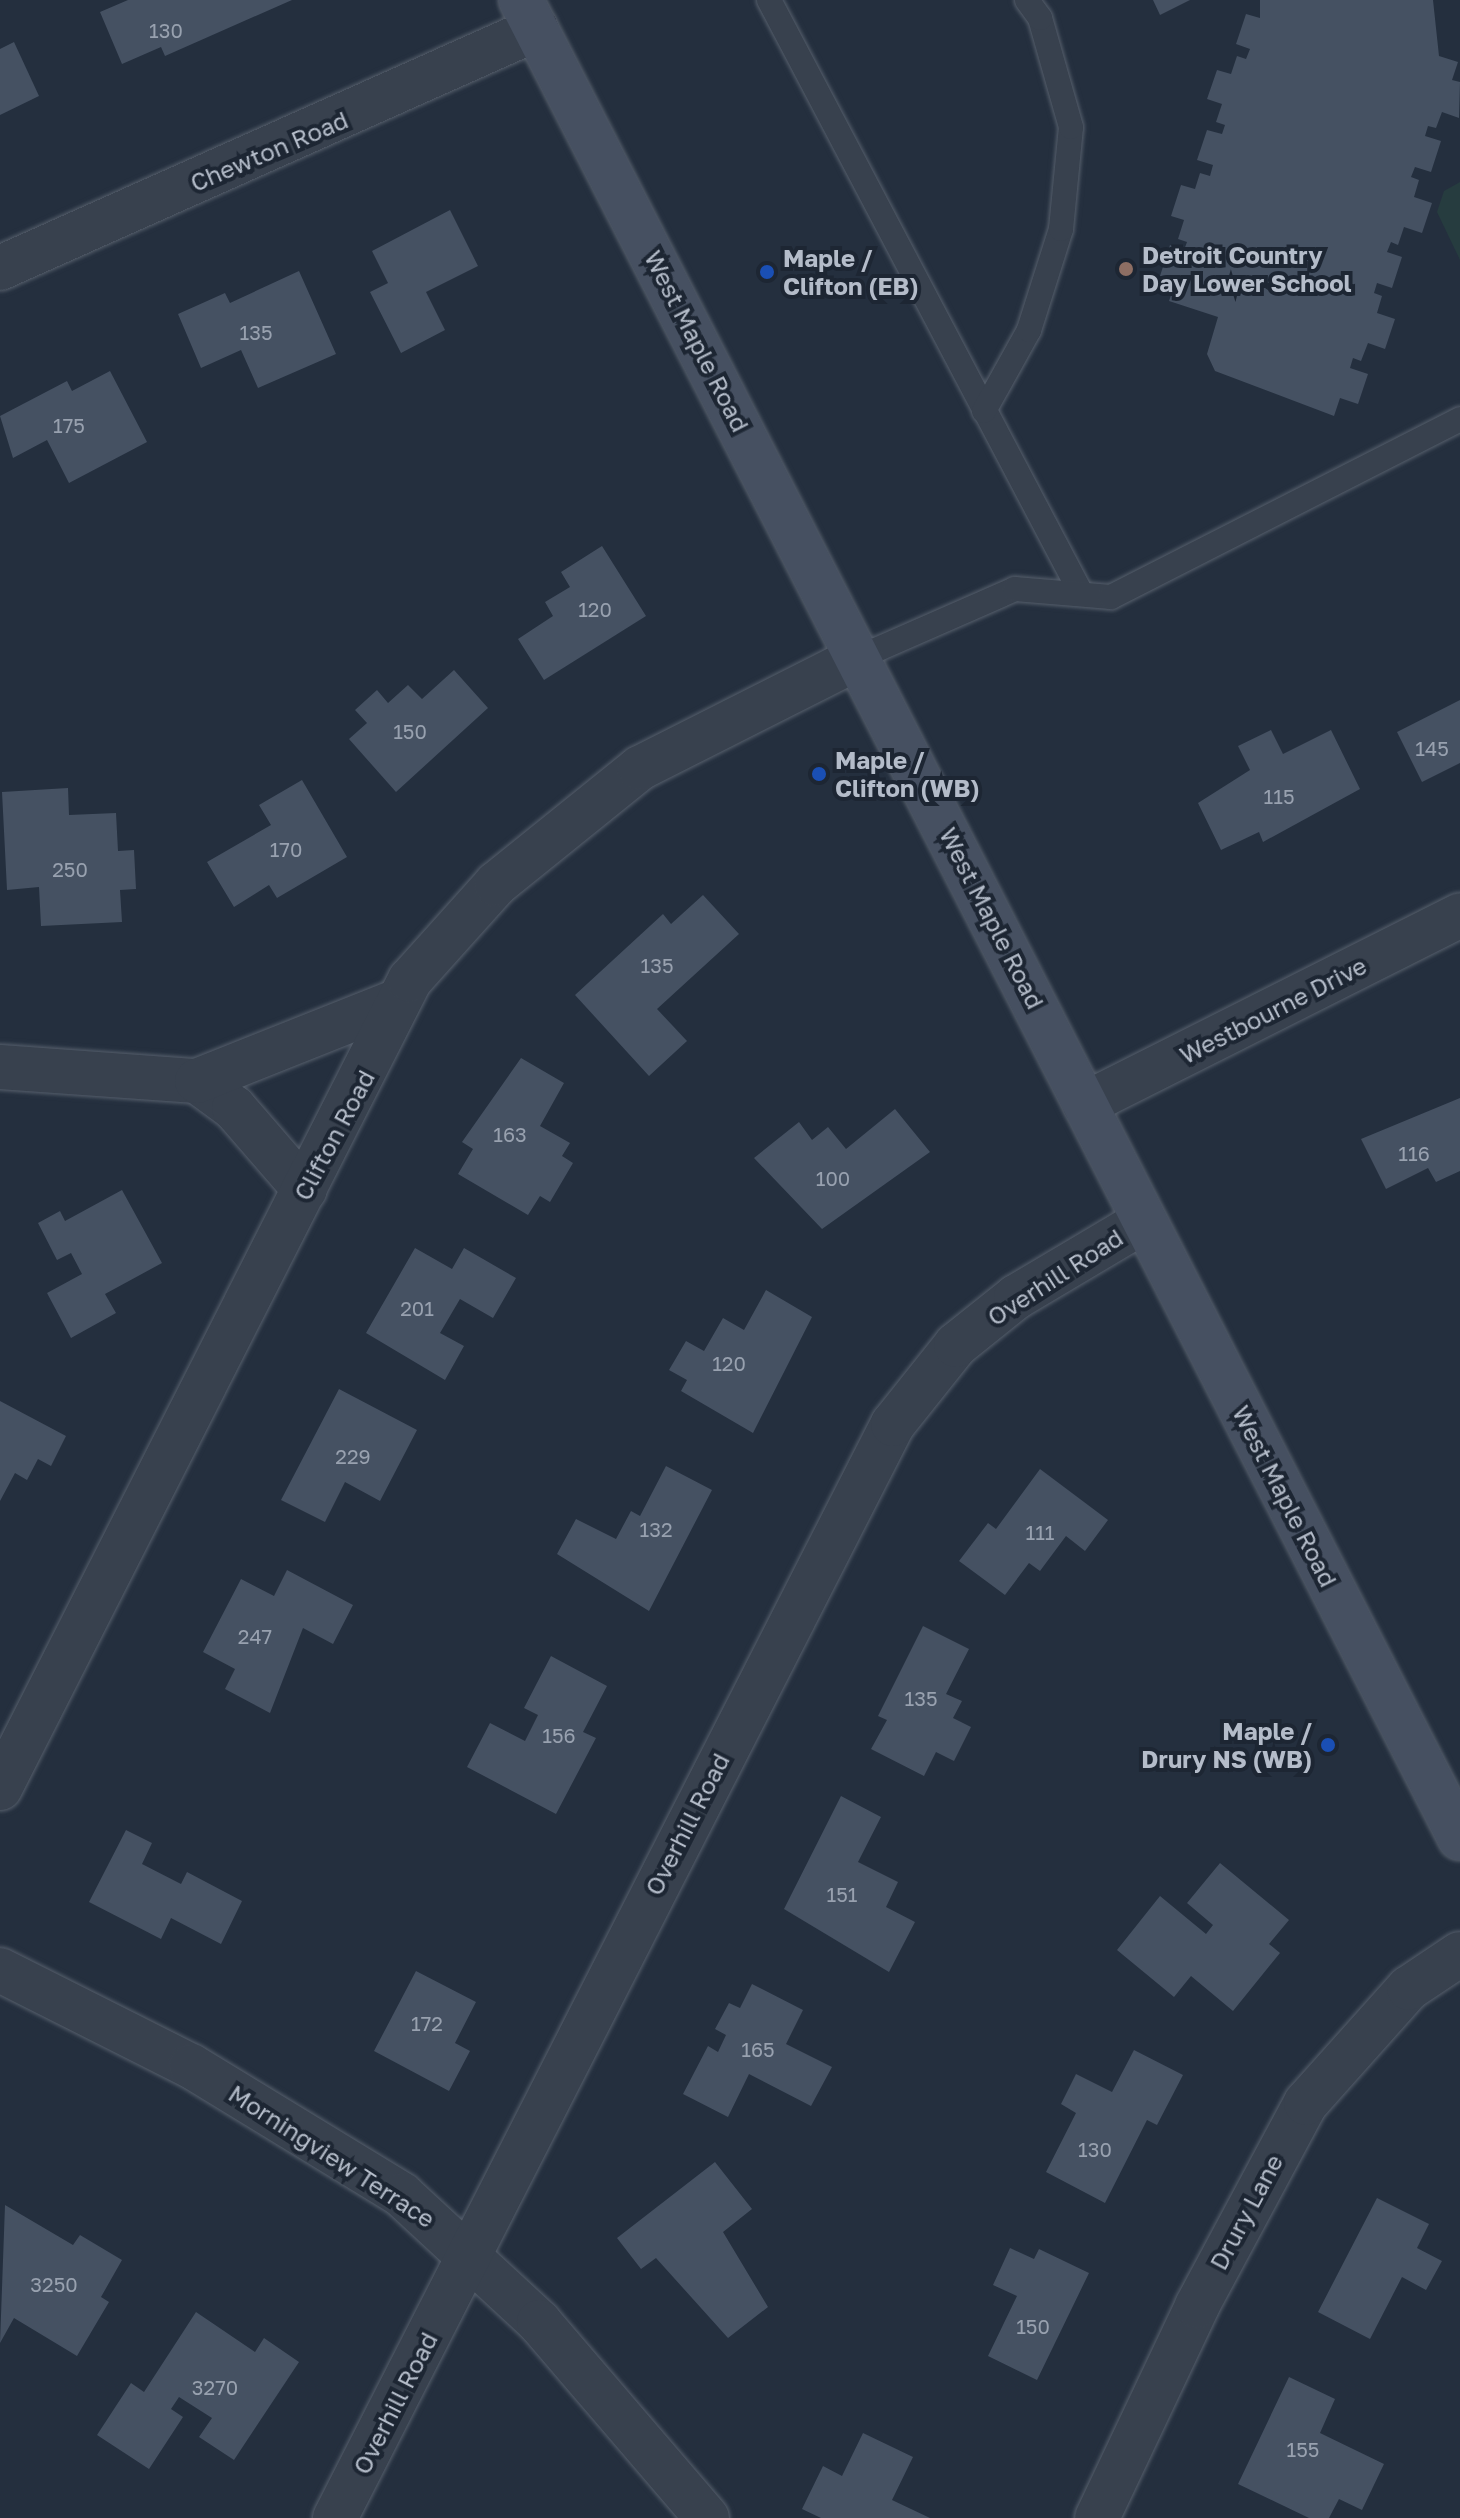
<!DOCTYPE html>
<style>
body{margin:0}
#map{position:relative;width:1460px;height:2518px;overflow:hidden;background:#242f3e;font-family:"Golos Text",sans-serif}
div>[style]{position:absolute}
.green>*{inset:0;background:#263c3f}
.building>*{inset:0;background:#455162}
.roads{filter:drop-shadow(0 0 2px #565f6c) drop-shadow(0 0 2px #565f6c)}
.service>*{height:24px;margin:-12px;padding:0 12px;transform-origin:12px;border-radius:12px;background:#38414e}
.minor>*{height:44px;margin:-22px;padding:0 22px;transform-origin:22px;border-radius:22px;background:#38414e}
.secondary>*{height:44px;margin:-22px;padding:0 22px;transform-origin:22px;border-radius:22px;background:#465061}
.dots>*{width:22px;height:22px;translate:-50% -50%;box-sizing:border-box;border:4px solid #1d2633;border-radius:50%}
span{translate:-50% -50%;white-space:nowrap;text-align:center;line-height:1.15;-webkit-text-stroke:8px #1d2633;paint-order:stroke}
.number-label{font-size:20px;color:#98a1af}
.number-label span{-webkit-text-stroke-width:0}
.street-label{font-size:24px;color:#b4bcc9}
.poi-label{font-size:24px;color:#b4bcc9;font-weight:700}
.left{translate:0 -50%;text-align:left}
.right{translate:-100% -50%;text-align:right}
</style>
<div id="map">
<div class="green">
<div style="clip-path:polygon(1460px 182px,1460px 260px,1437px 212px,1444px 191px)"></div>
</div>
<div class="building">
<div style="clip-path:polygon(128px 0,292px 0,165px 56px,161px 47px,122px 64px,100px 12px)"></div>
<div style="clip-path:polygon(1153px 0,1190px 0,1160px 15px)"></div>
<div style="clip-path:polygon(1260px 0,1433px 0,1439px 56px,1458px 62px,1452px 80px,1460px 82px,1459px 118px,1442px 112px,1436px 128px,1428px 126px,1425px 136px,1441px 141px,1431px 172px,1415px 167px,1411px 177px,1419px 180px,1414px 197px,1432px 203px,1422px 233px,1404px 227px,1398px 245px,1391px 242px,1387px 252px,1402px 257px,1392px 288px,1377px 283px,1374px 293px,1382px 296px,1377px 313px,1395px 319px,1385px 349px,1368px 343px,1361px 361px,1353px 358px,1350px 368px,1368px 374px,1358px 404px,1340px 398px,1334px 416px,1215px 371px,1207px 354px,1218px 317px,1169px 301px,1176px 281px,1160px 276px,1170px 245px,1184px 250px,1187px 242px,1178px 239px,1184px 220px,1171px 216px,1181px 185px,1195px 189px,1200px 173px,1210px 176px,1213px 165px,1197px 160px,1207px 130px,1222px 134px,1225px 125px,1216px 122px,1222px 104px,1207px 99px,1217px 70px,1231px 74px,1237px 56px,1246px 59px,1250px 49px,1236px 44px,1246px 14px,1260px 18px)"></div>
<div style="clip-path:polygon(14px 42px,39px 96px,0 115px,0 49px)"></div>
<div style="clip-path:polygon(450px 210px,478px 266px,426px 292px,445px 330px,401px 353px,370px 292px,388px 283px,372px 251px)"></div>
<div style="clip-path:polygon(299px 271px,336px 354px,258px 388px,241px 350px,201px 368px,178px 314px,225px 293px,230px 303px)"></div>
<div style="clip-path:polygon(110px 371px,147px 442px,69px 483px,47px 440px,13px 458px,0 416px,67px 381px,72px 391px)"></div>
<div style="clip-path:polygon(602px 546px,646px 616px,544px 680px,518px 639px,553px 616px,545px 602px,570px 587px,561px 572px)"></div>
<div style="clip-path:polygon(454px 670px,488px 708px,396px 792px,349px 739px,367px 723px,355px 710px,377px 690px,388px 703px,408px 685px,422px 699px)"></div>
<div style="clip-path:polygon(1460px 700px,1460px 763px,1422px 782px,1397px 732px)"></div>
<div style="clip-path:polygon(1271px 730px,1283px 754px,1331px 730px,1360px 789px,1263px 842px,1259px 832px,1221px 850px,1198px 803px,1250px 770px,1238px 746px)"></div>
<div style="clip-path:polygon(302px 780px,347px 857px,277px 898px,269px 885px,234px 907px,207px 862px,271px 825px,259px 805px)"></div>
<div style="clip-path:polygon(68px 788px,69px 815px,116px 813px,118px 851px,134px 850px,136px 889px,120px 890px,122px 922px,41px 926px,39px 887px,7px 890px,2px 792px)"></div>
<div style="clip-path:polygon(703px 895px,739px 934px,657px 1009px,687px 1041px,649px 1076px,575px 995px,663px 914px,671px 924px)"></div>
<div style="clip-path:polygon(521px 1058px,564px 1083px,540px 1126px,570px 1143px,562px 1156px,573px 1163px,550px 1202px,540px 1196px,528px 1215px,458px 1174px,473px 1149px,462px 1142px)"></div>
<div style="clip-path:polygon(1460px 1098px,1460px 1171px,1436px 1182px,1428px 1168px,1386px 1189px,1361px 1139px)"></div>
<div style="clip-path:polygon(895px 1109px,930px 1152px,822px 1229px,754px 1158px,799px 1122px,812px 1140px,828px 1127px,846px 1149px)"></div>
<div style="clip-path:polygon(122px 1190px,162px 1263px,105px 1294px,116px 1313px,71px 1338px,47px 1293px,82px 1274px,71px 1253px,57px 1260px,38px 1223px,60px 1211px,65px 1221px)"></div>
<div style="clip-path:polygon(415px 1248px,452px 1269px,464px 1248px,516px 1278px,493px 1318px,460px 1299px,440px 1333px,464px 1346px,445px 1380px,366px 1333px)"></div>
<div style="clip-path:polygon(766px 1290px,812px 1317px,753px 1433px,681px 1391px,687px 1380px,669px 1370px,686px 1341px,704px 1351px,723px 1318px,744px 1330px)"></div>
<div style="clip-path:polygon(339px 1389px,417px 1430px,380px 1501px,345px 1482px,325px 1522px,281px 1500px)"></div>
<div style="clip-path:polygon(0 1401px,66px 1436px,51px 1466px,38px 1459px,27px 1480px,15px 1473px,0 1501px)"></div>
<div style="clip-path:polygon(666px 1466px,712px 1490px,649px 1611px,557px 1554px,576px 1519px,616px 1539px,631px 1511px,640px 1516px)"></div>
<div style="clip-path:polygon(1040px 1469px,1108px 1520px,1085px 1551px,1066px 1536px,1040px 1571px,1029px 1563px,1005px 1595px,959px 1561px,988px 1523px,996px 1529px)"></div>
<div style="clip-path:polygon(287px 1570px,353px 1605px,333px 1644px,303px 1628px,270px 1713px,225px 1689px,235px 1669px,203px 1652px,241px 1579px,274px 1596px)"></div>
<div style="clip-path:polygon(923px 1626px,969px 1649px,946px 1694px,962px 1701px,953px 1718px,971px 1727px,954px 1761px,936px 1752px,924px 1776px,871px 1749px,887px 1720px,878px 1716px)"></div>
<div style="clip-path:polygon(551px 1656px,607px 1686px,583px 1732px,596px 1738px,556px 1814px,467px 1767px,490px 1723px,525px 1741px,538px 1715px,524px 1708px)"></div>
<div style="clip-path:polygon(841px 1796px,881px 1817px,858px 1862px,898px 1882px,886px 1907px,915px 1922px,889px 1972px,784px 1909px)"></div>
<div style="clip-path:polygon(126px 1830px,152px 1843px,142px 1864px,181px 1884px,187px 1872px,242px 1901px,221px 1944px,171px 1918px,161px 1939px,89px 1902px)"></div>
<div style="clip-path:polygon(1220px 1863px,1289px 1920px,1269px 1944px,1280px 1953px,1233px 2011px,1191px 1976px,1174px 1997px,1117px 1950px,1160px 1896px,1206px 1934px,1213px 1925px,1187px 1903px)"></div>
<div style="clip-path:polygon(416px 1971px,476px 2002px,455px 2043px,470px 2051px,449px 2091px,374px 2051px)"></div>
<div style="clip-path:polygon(752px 1984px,803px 2010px,786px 2044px,832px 2067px,811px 2106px,749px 2074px,728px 2117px,683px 2094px,708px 2046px,718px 2052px,726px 2035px,715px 2029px,729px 2003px,740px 2008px)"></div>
<div style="clip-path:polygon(1134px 2050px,1183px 2075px,1157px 2125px,1147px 2120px,1105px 2203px,1046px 2172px,1076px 2113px,1061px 2104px,1076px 2074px,1112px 2092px)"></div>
<div style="clip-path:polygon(715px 2162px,752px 2209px,723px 2232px,768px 2307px,728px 2338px,656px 2258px,641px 2269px,617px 2238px)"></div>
<div style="clip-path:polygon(1377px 2198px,1429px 2224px,1417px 2248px,1442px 2261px,1426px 2290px,1402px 2277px,1370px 2339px,1318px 2312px)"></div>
<div style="clip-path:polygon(5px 2205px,73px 2245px,80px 2235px,122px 2260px,101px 2297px,109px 2302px,77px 2356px,14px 2318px,0 2343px)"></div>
<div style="clip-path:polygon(1010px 2248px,1034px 2259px,1039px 2249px,1089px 2273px,1037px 2380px,988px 2356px,1017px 2296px,993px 2285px)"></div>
<div style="clip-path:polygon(196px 2312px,255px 2352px,264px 2338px,299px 2362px,234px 2460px,199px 2437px,212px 2418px,179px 2397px,171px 2409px,183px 2417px,149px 2469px,97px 2435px,131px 2383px,144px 2392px)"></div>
<div style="clip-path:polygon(1289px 2377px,1335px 2399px,1320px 2433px,1384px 2464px,1362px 2510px,1339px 2499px,1329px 2518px,1309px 2518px,1238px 2484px)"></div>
<div style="clip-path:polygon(863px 2433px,913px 2457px,892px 2500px,930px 2518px,821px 2518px,802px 2509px,823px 2466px,842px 2476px)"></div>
</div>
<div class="roads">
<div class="service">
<div style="left:769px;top:0;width:668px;rotate:62.25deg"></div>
<div style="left:984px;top:411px;width:93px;rotate:-60.9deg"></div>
<div style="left:1029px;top:330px;width:106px;rotate:-72.4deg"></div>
<div style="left:1061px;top:229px;width:102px;rotate:-84.4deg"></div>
<div style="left:1071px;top:127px;width:113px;rotate:-105.9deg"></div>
<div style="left:1040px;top:18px;width:22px;rotate:-126deg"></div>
<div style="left:860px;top:657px;width:169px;rotate:-23.7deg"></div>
<div style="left:1015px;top:589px;width:96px;rotate:4.8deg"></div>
<div style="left:1111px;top:597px;width:392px;rotate:-27deg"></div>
</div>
<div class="minor">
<div style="left:0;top:268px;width:587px;rotate:-24.03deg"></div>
<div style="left:0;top:1067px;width:197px;rotate:4.1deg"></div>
<div style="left:197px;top:1081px;width:46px;rotate:36.1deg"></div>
<div style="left:234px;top:1108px;width:108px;rotate:49.1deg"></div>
<div style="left:197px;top:1081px;width:211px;rotate:-21.7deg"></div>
<div style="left:1085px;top:1104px;width:420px;rotate:-26.7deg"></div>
<div style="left:0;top:1788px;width:906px;rotate:-63.1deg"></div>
<div style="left:410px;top:980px;width:129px;rotate:-48.1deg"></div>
<div style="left:496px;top:884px;width:185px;rotate:-38.9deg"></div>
<div style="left:640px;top:768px;width:246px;rotate:-26.8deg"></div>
<div style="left:0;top:1970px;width:214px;rotate:26.7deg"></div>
<div style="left:191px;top:2066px;width:247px;rotate:31.4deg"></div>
<div style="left:402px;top:2195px;width:187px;rotate:42.8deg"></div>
<div style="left:539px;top:2322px;width:258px;rotate:49.4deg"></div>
<div style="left:335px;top:2518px;width:1228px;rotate:-62.98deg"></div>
<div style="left:893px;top:1424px;width:101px;rotate:-51.4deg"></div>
<div style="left:956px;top:1345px;width:77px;rotate:-38.7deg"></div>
<div style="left:1016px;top:1297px;width:149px;rotate:-30.7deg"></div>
<div style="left:1097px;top:2518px;width:234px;rotate:-64.7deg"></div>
<div style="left:1197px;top:2306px;width:230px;rotate:-61.8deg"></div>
<div style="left:1306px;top:2103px;width:154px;rotate:-48.2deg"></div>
<div style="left:1409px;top:1988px;width:61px;rotate:-33.7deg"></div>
</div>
<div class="secondary">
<div style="left:521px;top:0;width:2064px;rotate:62.94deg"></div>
</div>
</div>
<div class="dots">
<div style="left:1126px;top:269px;background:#8d6e63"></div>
<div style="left:767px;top:272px;background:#1a4fb4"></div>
<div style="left:819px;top:774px;background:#1a4fb4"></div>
<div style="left:1328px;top:1745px;background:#1a4fb4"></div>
</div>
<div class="number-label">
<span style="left:166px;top:30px">130</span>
<span style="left:256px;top:332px">135</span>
<span style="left:69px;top:425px">175</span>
<span style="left:595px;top:609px">120</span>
<span style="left:410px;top:731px">150</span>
<span style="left:1432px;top:748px">145</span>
<span style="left:1279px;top:796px">115</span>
<span style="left:286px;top:849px">170</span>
<span style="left:70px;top:869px">250</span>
<span style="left:657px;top:965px">135</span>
<span style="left:510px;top:1134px">163</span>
<span style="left:1414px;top:1153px">116</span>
<span style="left:833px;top:1178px">100</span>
<span style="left:417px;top:1308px">201</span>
<span style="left:729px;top:1363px">120</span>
<span style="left:353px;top:1456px">229</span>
<span style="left:656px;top:1529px">132</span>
<span style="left:1040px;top:1532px">111</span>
<span style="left:255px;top:1636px">247</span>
<span style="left:921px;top:1698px">135</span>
<span style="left:559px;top:1735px">156</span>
<span style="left:842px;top:1894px">151</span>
<span style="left:427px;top:2023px">172</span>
<span style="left:758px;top:2049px">165</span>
<span style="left:1095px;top:2149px">130</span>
<span style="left:54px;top:2284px">3250</span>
<span style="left:1033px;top:2326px">150</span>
<span style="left:215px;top:2387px">3270</span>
<span style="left:1303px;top:2449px">155</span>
</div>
<div class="street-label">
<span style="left:269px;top:151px;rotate:-23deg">Chewton Road</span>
<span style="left:697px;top:341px;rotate:63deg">West Maple Road</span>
<span style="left:992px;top:918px;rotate:63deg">West Maple Road</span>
<span style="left:1273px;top:1010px;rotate:-27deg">Westbourne Drive</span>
<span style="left:334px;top:1135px;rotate:-62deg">Clifton Road</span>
<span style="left:1055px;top:1277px;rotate:-33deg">Overhill Road</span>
<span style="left:1285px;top:1496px;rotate:63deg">West Maple Road</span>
<span style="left:687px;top:1824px;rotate:-63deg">Overhill Road</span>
<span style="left:332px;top:2156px;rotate:33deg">Morningview Terrace</span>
<span style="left:1246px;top:2212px;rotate:-62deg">Drury Lane</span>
<span style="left:395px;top:2403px;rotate:-63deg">Overhill Road</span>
</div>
<div class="poi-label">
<span class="left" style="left:1142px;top:269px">Detroit Country<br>Day Lower School</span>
<span class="left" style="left:783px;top:272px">Maple /<br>Clifton (EB)</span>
<span class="left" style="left:835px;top:774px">Maple /<br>Clifton (WB)</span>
<span class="right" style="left:1312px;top:1745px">Maple /<br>Drury NS (WB)</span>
</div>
</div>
